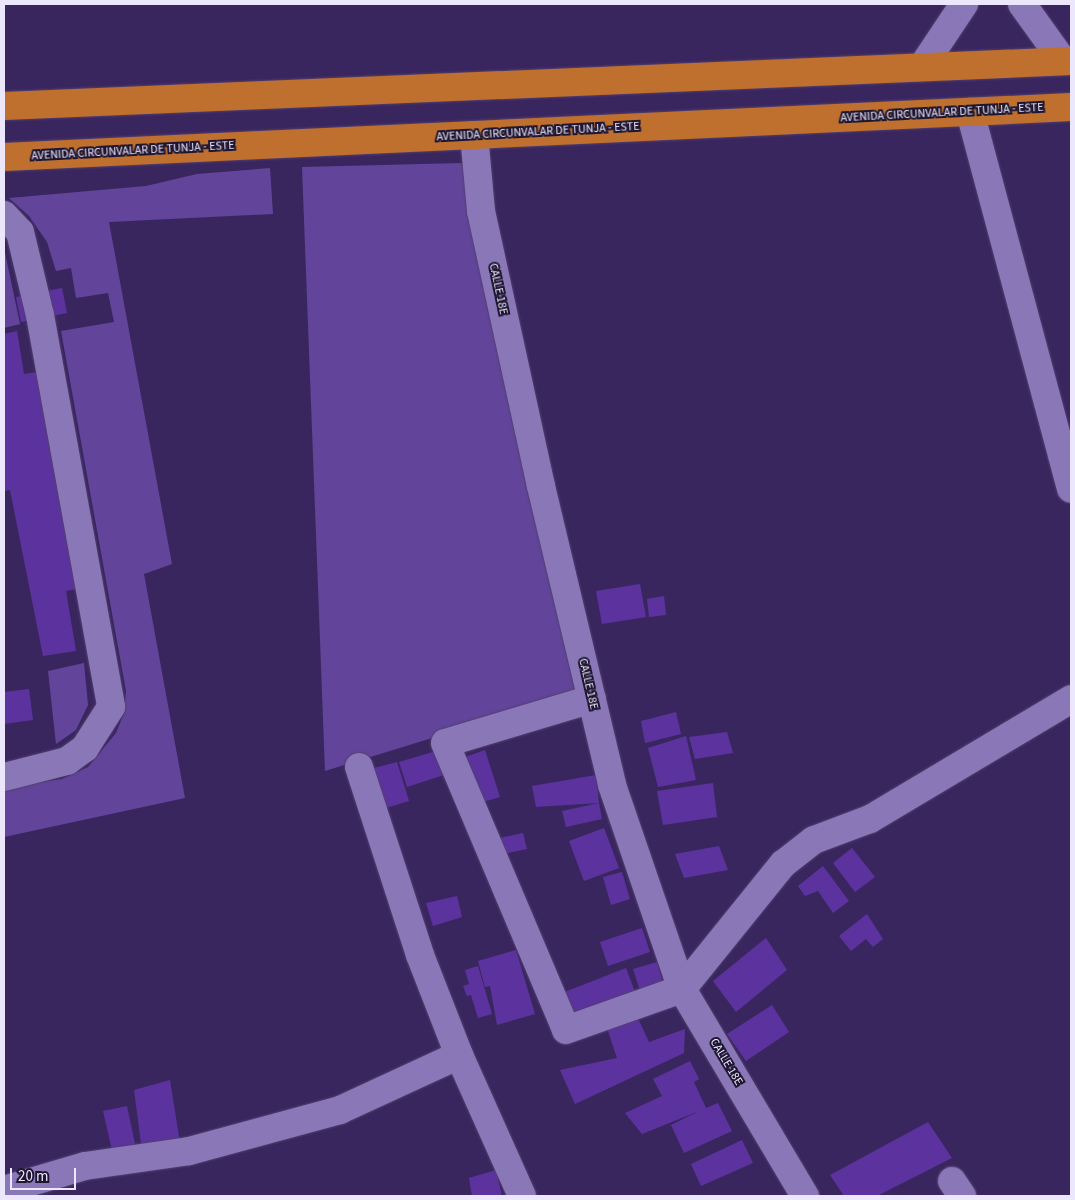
<!DOCTYPE html>
<style>
body{margin:0}
#map{position:relative;width:1075px;height:1200px;overflow:hidden;background:#3a265f;font-family:"Source Sans 3",sans-serif}
div>[style]{position:absolute}
.green>*{inset:0;background:#62459b}
.building>*{inset:0;background:#5c339e}
.roads{filter:drop-shadow(0 0 1px #52406f) drop-shadow(0 0 1px #52406f)}
.minor>*{height:28px;margin:-14px;padding:0 14px;transform-origin:14px;border-radius:14px;background:#8a77b8}
.highway>*{height:28px;margin:-14px;padding:0 14px;transform-origin:14px;border-radius:14px;background:#bf702e}
span{translate:-50% -50%;white-space:nowrap;text-align:center;line-height:1.15;-webkit-text-stroke:4px #1e1630;paint-order:stroke}
.street-label{font-size:12px;color:#ece7fc}
.frame{position:absolute;inset:0;border:5px solid #ece7fc;pointer-events:none}
.scale{position:absolute;left:10px;top:1168px;width:66px;height:22px;box-sizing:border-box;border:2px solid #ece7fc;border-top:0;padding-left:6px;font-size:15px;line-height:18px;white-space:nowrap;color:#ece7fc;-webkit-text-stroke:4px #1e1630;paint-order:stroke}
</style>
<div id="map">
<div class="green">
<div style="clip-path:polygon(462px 163px,581px 692px,325px 771px,302px 167px)"></div>
<div style="clip-path:polygon(270px 168px,273px 214px,109px 222px,172px 564px,144px 574px,185px 798px,4px 837px,4px 787px,62px 779px,88px 767px,116px 733px,124px 713px,126px 691px,61px 331px,114px 322px,108px 293px,76px 298px,71px 268px,56px 271px,47px 242px,29px 216px,9px 198px,146px 186px,197px 174px)"></div>
<div style="clip-path:polygon(4px 248px,20px 324px,4px 328px)"></div>
<div style="clip-path:polygon(84px 663px,88px 705px,76px 730px,56px 744px,48px 671px)"></div>
</div>
<div class="building">
<div style="clip-path:polygon(62px 288px,67px 313px,21px 322px,16px 297px)"></div>
<div style="clip-path:polygon(17px 331px,24px 374px,50px 370px,88px 587px,66px 591px,76px 651px,43px 656px,10px 490px,4px 491px,4px 334px)"></div>
<div style="clip-path:polygon(640px 584px,646px 617px,602px 624px,596px 591px)"></div>
<div style="clip-path:polygon(664px 596px,666px 615px,649px 617px,647px 599px)"></div>
<div style="clip-path:polygon(29px 689px,33px 720px,4px 724px,4px 692px)"></div>
<div style="clip-path:polygon(676px 712px,681px 734px,645px 743px,641px 721px)"></div>
<div style="clip-path:polygon(727px 732px,733px 753px,695px 759px,689px 737px)"></div>
<div style="clip-path:polygon(686px 736px,696px 780px,658px 787px,648px 748px)"></div>
<div style="clip-path:polygon(443px 749px,450px 773px,407px 787px,399px 762px)"></div>
<div style="clip-path:polygon(485px 750px,500px 797px,480px 803px,465px 757px)"></div>
<div style="clip-path:polygon(397px 762px,409px 801px,386px 808px,374px 768px)"></div>
<div style="clip-path:polygon(596px 775px,599px 803px,536px 807px,532px 786px)"></div>
<div style="clip-path:polygon(713px 783px,717px 817px,663px 825px,657px 791px)"></div>
<div style="clip-path:polygon(599px 803px,602px 819px,566px 827px,562px 811px)"></div>
<div style="clip-path:polygon(604px 828px,619px 868px,584px 881px,569px 841px)"></div>
<div style="clip-path:polygon(523px 833px,527px 849px,499px 855px,495px 839px)"></div>
<div style="clip-path:polygon(719px 846px,728px 870px,684px 878px,675px 854px)"></div>
<div style="clip-path:polygon(852px 848px,875px 877px,855px 892px,833px 863px)"></div>
<div style="clip-path:polygon(823px 866px,849px 901px,833px 913px,818px 891px,805px 896px,798px 886px)"></div>
<div style="clip-path:polygon(622px 872px,630px 899px,611px 905px,603px 877px)"></div>
<div style="clip-path:polygon(457px 896px,462px 917px,433px 926px,426px 903px)"></div>
<div style="clip-path:polygon(867px 914px,883px 939px,873px 947px,866px 939px,851px 951px,839px 936px)"></div>
<div style="clip-path:polygon(642px 928px,650px 952px,608px 966px,600px 942px)"></div>
<div style="clip-path:polygon(766px 938px,787px 970px,736px 1012px,713px 981px)"></div>
<div style="clip-path:polygon(516px 950px,535px 1014px,497px 1025px,490px 986px,485px 987px,478px 961px)"></div>
<div style="clip-path:polygon(657px 962px,665px 990px,642px 997px,633px 969px)"></div>
<div style="clip-path:polygon(478px 966px,492px 1014px,478px 1018px,471px 995px,467px 996px,463px 986px,469px 984px,465px 970px)"></div>
<div style="clip-path:polygon(626px 968px,635px 992px,572px 1017px,562px 993px)"></div>
<div style="clip-path:polygon(772px 1005px,789px 1032px,746px 1061px,727px 1034px)"></div>
<div style="clip-path:polygon(635px 1012px,649px 1042px,685px 1029px,684px 1053px,575px 1104px,560px 1070px,617px 1058px,607px 1028px)"></div>
<div style="clip-path:polygon(690px 1061px,699px 1079px,694px 1082px,706px 1108px,718px 1103px,732px 1131px,684px 1153px,671px 1125px,699px 1111px,642px 1134px,625px 1113px,662px 1096px,653px 1079px)"></div>
<div style="clip-path:polygon(170px 1080px,180px 1143px,142px 1151px,134px 1090px)"></div>
<div style="clip-path:polygon(127px 1106px,135px 1144px,112px 1150px,103px 1111px)"></div>
<div style="clip-path:polygon(928px 1122px,952px 1158px,877px 1196px,844px 1196px,830px 1175px)"></div>
<div style="clip-path:polygon(742px 1140px,753px 1163px,701px 1186px,691px 1164px)"></div>
<div style="clip-path:polygon(496px 1170px,502px 1196px,472px 1196px,469px 1178px)"></div>
</div>
<div class="roads">
<div class="minor">
<div style="left:1022px;top:4px;width:70px;rotate:54.3deg"></div>
<div style="left:922px;top:67px;width:76px;rotate:-56.3deg"></div>
<div style="left:970px;top:112px;width:390px;rotate:75deg"></div>
<div style="left:474px;top:135px;width:76px;rotate:84.7deg"></div>
<div style="left:481px;top:211px;width:281px;rotate:77.7deg"></div>
<div style="left:541px;top:486px;width:307px;rotate:76.6deg"></div>
<div style="left:612px;top:785px;width:216px;rotate:71.1deg"></div>
<div style="left:682px;top:989px;width:241px;rotate:59.3deg"></div>
<div style="left:4px;top:215px;width:23px;rotate:47deg"></div>
<div style="left:20px;top:232px;width:85px;rotate:76.5deg"></div>
<div style="left:40px;top:315px;width:398px;rotate:79.7deg"></div>
<div style="left:111px;top:707px;width:49px;rotate:122.4deg"></div>
<div style="left:85px;top:748px;width:22px;rotate:144deg"></div>
<div style="left:67px;top:761px;width:65px;rotate:165.7deg"></div>
<div style="left:592px;top:699px;width:153px;rotate:163.3deg"></div>
<div style="left:445px;top:743px;width:311px;rotate:67.1deg"></div>
<div style="left:566px;top:1030px;width:123px;rotate:-19.5deg"></div>
<div style="left:682px;top:989px;width:161px;rotate:-51.1deg"></div>
<div style="left:783px;top:864px;width:39px;rotate:-38deg"></div>
<div style="left:814px;top:840px;width:60px;rotate:-20.6deg"></div>
<div style="left:870px;top:819px;width:234px;rotate:-30.8deg"></div>
<div style="left:359px;top:767px;width:198px;rotate:72deg"></div>
<div style="left:420px;top:955px;width:107px;rotate:68.7deg"></div>
<div style="left:459px;top:1055px;width:154px;rotate:65.9deg"></div>
<div style="left:952px;top:1181px;width:18px;rotate:56deg"></div>
<div style="left:4px;top:1190px;width:84px;rotate:-16.5deg"></div>
<div style="left:85px;top:1166px;width:105px;rotate:-8.2deg"></div>
<div style="left:189px;top:1151px;width:156px;rotate:-15.2deg"></div>
<div style="left:340px;top:1110px;width:131px;rotate:-24.8deg"></div>
</div>
<div class="highway">
<div style="left:4px;top:106px;width:1068px;rotate:-2.41deg"></div>
<div style="left:4px;top:157px;width:1068px;rotate:-2.68deg"></div>
</div>
</div>
<div class="street-label">
<span style="left:942px;top:113px;rotate:-3deg">AVENIDA CIRCUNVALAR DE TUNJA - ESTE</span>
<span style="left:538px;top:132px;rotate:-3deg">AVENIDA CIRCUNVALAR DE TUNJA - ESTE</span>
<span style="left:133px;top:151px;rotate:-3deg">AVENIDA CIRCUNVALAR DE TUNJA - ESTE</span>
<span style="left:498px;top:289px;rotate:78deg">CALLE 18E</span>
<span style="left:588px;top:684px;rotate:77deg">CALLE 18E</span>
<span style="left:726px;top:1062px;rotate:59deg">CALLE 18E</span>
</div>
<div class="frame"></div>
<div class="scale">20 m</div>
</div>
